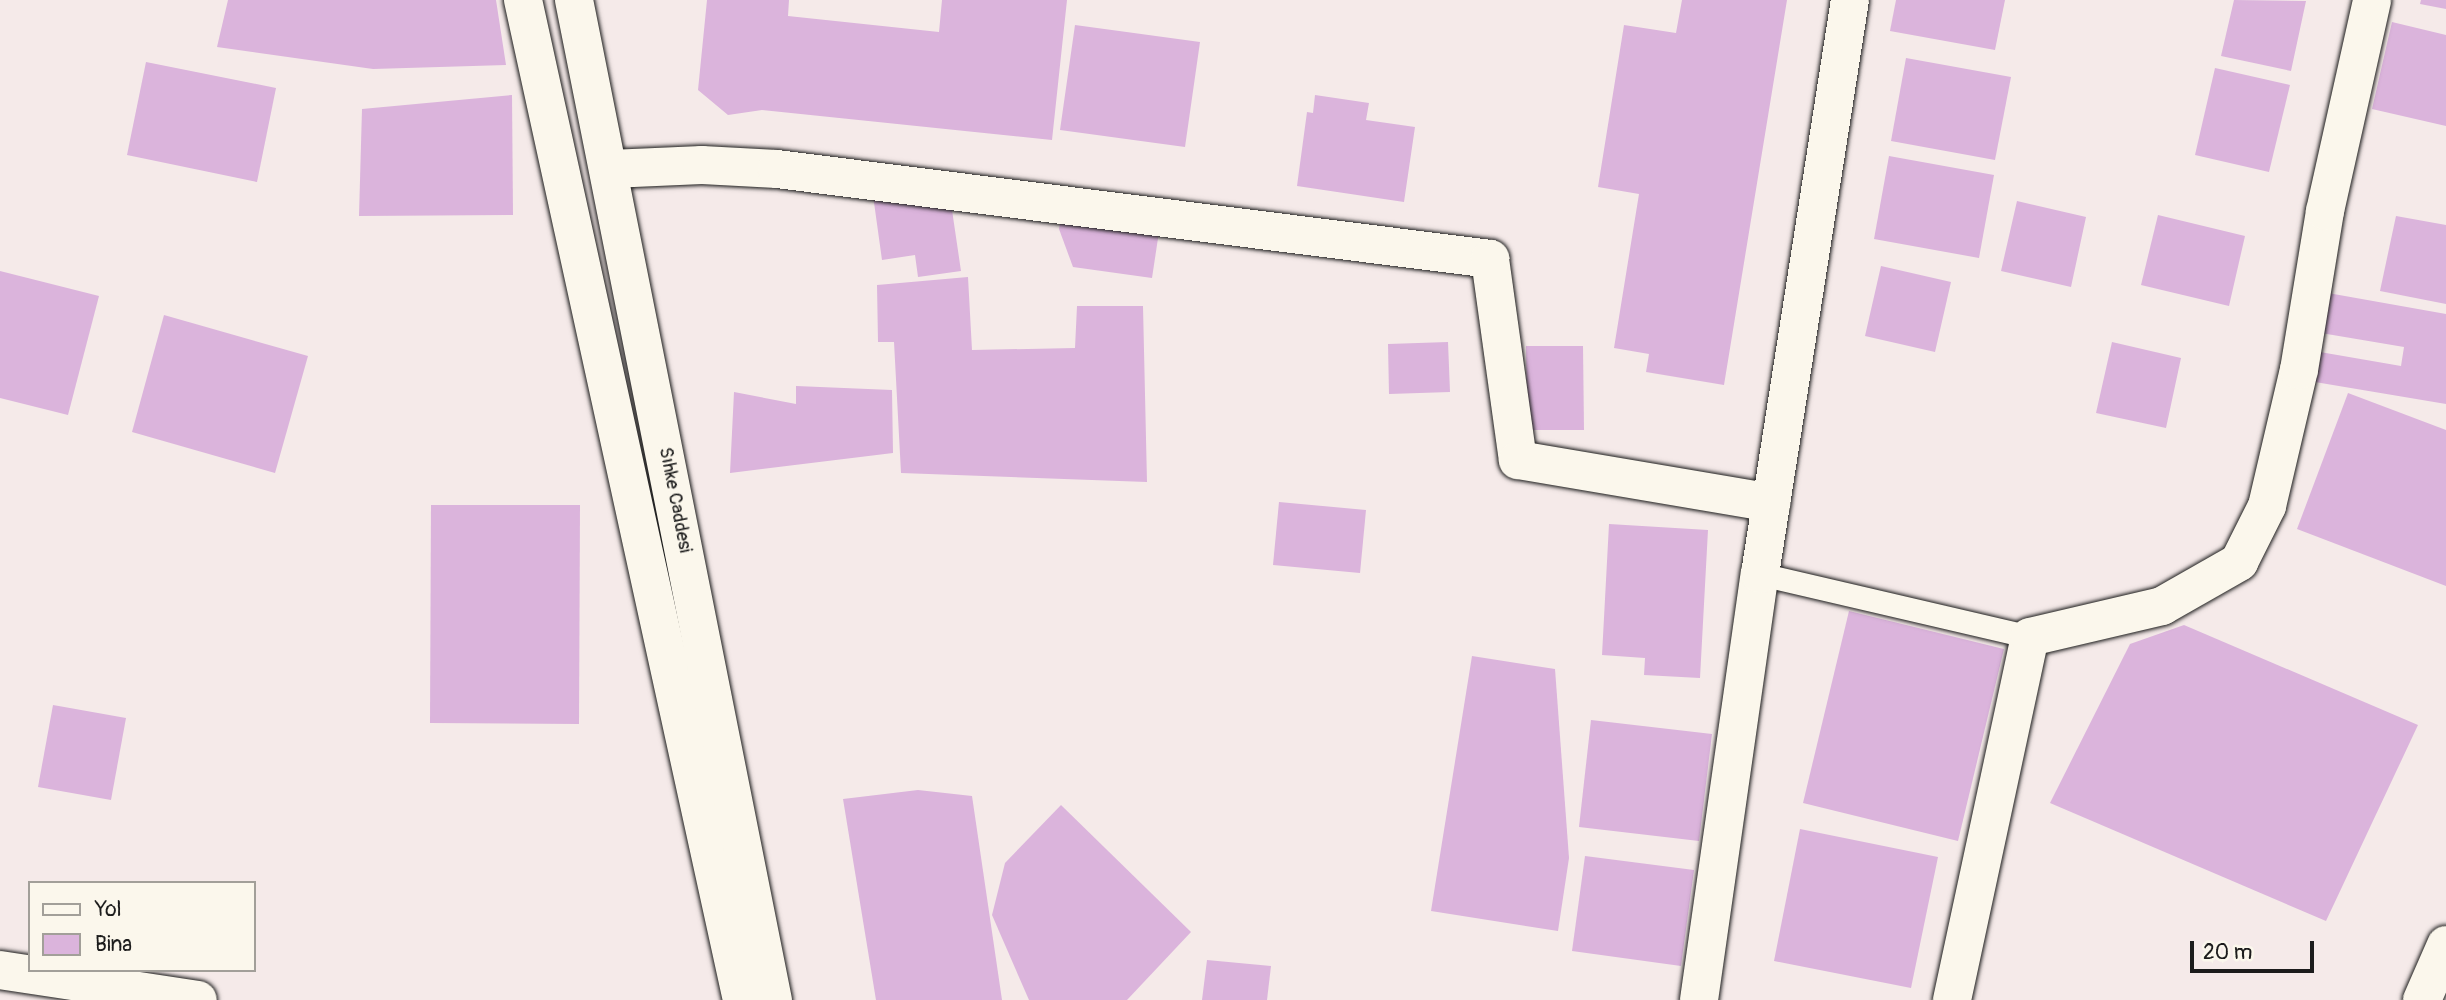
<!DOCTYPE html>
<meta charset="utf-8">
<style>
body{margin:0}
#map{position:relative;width:2446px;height:1000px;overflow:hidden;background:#f5eae9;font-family:Pangolin,sans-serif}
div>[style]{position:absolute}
.building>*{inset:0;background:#dbb4dc}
.roads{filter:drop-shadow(0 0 2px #1c1c1c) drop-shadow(0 0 2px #1c1c1c)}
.lane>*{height:23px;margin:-11.5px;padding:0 11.5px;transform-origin:11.5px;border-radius:11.5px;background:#fbf7ec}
.street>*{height:38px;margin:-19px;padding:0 19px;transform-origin:19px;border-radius:19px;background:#fbf7ec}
.secondary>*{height:38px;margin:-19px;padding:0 19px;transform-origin:19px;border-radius:19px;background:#fbf7ec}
span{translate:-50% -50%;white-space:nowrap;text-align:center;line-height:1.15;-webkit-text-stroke:6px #fbf7ec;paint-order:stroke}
.street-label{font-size:19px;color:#1c1c1c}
.legend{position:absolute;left:28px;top:881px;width:228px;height:91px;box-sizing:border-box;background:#fbf7ec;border:2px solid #a29f99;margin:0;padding:9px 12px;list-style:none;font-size:21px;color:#1c1c1c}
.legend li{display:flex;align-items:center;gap:14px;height:35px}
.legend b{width:35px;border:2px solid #a29f99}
.scale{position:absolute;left:2190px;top:941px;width:124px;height:32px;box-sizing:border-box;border:4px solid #1c1c1c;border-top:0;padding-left:9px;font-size:21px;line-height:24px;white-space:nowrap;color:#1c1c1c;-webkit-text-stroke:5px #fbf7ec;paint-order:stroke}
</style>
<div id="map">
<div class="building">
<div style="clip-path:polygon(228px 0,496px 0,506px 65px,373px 69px,217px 47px)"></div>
<div style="clip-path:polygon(707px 0,789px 0,788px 16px,939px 32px,942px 0,1067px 0,1052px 140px,762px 110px,728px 115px,698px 90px)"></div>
<div style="clip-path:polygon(1682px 0,1787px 0,1724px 385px,1646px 372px,1649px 354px,1614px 348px,1639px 194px,1598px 187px,1624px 25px,1676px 33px)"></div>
<div style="clip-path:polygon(1896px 0,2005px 0,1995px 50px,1890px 31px)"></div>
<div style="clip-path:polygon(2234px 0,2306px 1px,2291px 71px,2221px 56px)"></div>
<div style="clip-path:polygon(2421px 0,2446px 0,2446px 9px,2420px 4px)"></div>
<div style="clip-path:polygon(2392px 22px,2446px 35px,2446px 126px,2372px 109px)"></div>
<div style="clip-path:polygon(1075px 25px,1200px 42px,1185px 147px,1060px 130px)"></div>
<div style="clip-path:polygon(1906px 58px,2011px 77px,1995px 160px,1891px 141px)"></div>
<div style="clip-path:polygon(146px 62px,276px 88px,257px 182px,127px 155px)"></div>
<div style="clip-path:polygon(2215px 68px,2290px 85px,2269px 172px,2195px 155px)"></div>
<div style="clip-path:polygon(512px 95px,513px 215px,359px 216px,362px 109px)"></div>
<div style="clip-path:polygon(1315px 95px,1369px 103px,1366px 120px,1415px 127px,1404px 202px,1297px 186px,1307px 112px,1313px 113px)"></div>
<div style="clip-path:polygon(1889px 156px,1994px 175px,1979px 258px,1874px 239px)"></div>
<div style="clip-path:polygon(872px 188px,952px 210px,961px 271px,918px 277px,915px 255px,882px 260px)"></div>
<div style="clip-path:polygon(2017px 201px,2086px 217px,2071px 287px,2001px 271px)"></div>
<div style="clip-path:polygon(1062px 210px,1160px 225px,1152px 278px,1073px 267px,1059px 229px)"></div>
<div style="clip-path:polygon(2158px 215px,2245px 236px,2229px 306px,2141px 285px)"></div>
<div style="clip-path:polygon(2396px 216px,2446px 225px,2446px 304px,2380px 291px)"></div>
<div style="clip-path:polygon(1881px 266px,1951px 282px,1935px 352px,1865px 336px)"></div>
<div style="clip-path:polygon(0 271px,99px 296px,68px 415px,0 398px)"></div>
<div style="clip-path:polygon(968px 277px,972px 350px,1075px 348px,1077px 306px,1143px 306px,1147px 482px,901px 473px,894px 342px,878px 342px,877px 285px)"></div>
<div style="clip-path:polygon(2328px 293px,2446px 314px,2446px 404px,2315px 382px,2320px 352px,2401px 366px,2404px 347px,2321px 333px)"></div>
<div style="clip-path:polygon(164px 315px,308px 356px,275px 473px,132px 432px)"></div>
<div style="clip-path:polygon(1448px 342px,1450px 392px,1389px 394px,1388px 344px)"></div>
<div style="clip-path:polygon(2112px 342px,2181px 358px,2166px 428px,2096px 413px)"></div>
<div style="clip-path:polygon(1526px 346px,1583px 346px,1584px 430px,1527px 430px)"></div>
<div style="clip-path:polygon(796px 386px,892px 390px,893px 453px,730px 473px,734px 392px,796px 404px)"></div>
<div style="clip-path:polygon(2348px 393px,2446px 430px,2446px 586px,2297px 529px)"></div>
<div style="clip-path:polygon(1279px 502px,1366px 510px,1360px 573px,1273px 565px)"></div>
<div style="clip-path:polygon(431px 505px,580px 505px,579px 724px,430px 723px)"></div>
<div style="clip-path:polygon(1609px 524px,1708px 530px,1700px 678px,1644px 675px,1645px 658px,1602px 655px)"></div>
<div style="clip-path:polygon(1849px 611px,2004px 649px,1958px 841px,1803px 803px)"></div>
<div style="clip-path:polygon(2184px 625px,2418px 725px,2326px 921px,2050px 803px,2130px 644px)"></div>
<div style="clip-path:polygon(1472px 656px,1555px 669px,1569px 858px,1558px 931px,1431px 911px)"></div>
<div style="clip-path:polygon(53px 705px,126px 718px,111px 800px,38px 787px)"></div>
<div style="clip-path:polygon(1591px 720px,1712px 734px,1699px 841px,1579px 827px)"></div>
<div style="clip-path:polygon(918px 790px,972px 796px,1002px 1000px,876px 1000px,843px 799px)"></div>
<div style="clip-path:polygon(1061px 805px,1191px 932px,1127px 1000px,1029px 1000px,992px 915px,1005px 863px)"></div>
<div style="clip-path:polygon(1800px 829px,1938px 857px,1911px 988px,1774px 961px)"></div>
<div style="clip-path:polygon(1585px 856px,1694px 870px,1681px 966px,1572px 951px)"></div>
<div style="clip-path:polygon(1207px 960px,1271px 966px,1267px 1000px,1202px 1000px)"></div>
</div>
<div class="roads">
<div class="lane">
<div style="left:1760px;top:574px;width:277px;rotate:13.1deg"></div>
</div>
<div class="street">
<div style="left:610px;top:169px;width:92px;rotate:-2.5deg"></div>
<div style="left:702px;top:165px;width:75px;rotate:3.1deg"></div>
<div style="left:777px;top:169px;width:719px;rotate:7.19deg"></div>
<div style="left:1490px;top:259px;width:203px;rotate:82.1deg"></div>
<div style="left:1518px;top:460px;width:257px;rotate:9.6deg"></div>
<div style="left:0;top:970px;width:200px;rotate:8.6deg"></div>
<div style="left:1699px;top:1000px;width:430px;rotate:-81.9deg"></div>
<div style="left:1760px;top:574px;width:581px;rotate:-81.09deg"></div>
<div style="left:1952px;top:1000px;width:371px;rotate:-77.9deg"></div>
<div style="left:2030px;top:637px;width:136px;rotate:-13.2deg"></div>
<div style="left:2162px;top:606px;width:89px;rotate:-29.7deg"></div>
<div style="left:2239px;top:562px;width:63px;rotate:-63.4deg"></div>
<div style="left:2267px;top:506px;width:140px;rotate:-76.8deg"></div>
<div style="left:2299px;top:370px;width:161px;rotate:-80.7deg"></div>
<div style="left:2325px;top:211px;width:216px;rotate:-77.4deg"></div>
</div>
<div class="secondary">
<div style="left:523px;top:0;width:1024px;rotate:77.65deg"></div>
<div style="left:574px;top:0;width:1020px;rotate:78.75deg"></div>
<div style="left:2422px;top:1000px;width:60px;rotate:-66.4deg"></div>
</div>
</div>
<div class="street-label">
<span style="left:675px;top:500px;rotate:79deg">Sıhke Caddesi</span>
</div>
<ul class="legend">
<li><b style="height:9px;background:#fbf7ec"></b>Yol</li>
<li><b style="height:19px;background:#dbb4dc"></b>Bina</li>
</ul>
<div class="scale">20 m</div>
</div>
